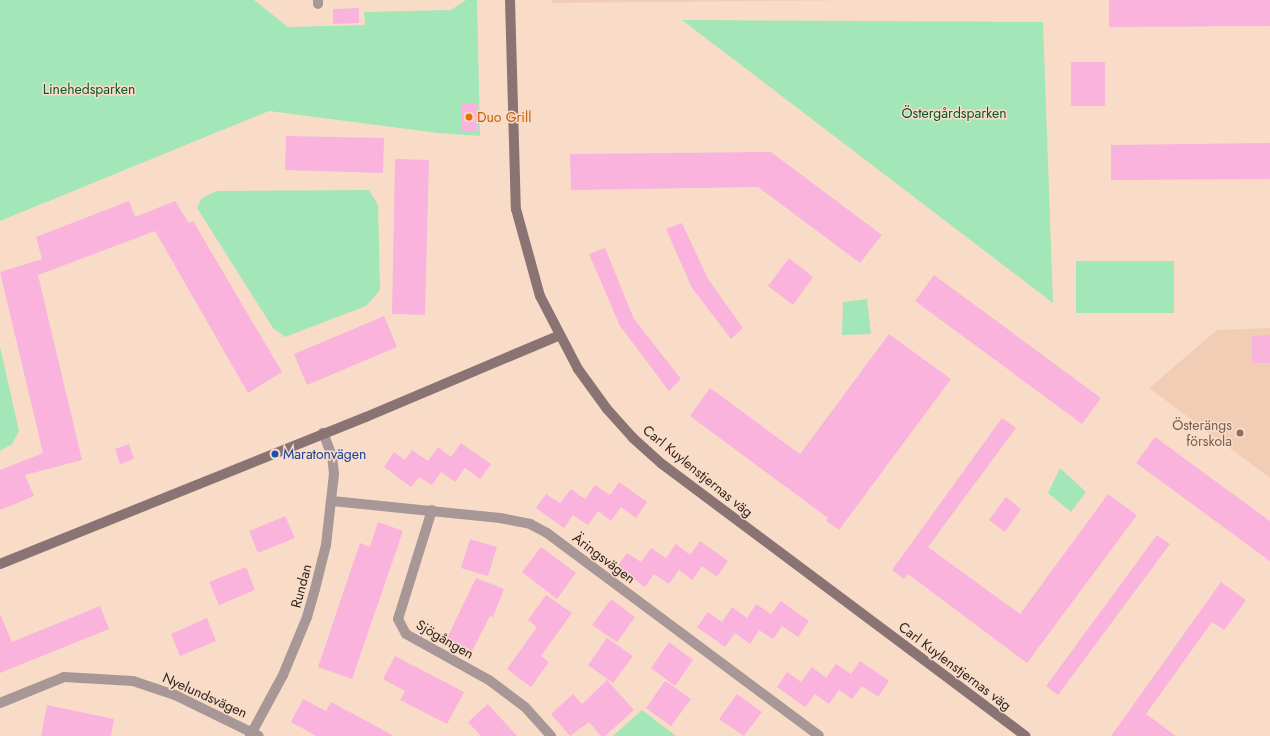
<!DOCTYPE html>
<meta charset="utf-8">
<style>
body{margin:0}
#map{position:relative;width:1270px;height:736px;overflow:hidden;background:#f9dcc8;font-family:Jost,sans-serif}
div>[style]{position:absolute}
.built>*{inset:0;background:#f1cdb5}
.green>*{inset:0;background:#a3e6b7}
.building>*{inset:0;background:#fab3dd}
.street>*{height:10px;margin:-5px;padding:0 5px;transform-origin:5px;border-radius:5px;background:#a79797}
.secondary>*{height:10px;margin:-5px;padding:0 5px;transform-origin:5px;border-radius:5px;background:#897373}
.dots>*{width:11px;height:11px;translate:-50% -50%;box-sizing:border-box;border:2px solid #f9dcc8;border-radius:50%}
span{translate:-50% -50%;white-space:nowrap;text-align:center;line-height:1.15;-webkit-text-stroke:3px #f9dcc8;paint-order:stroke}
.park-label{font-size:14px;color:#02572c}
.food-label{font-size:14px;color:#c56008}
.left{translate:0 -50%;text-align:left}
.education-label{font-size:14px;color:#785e54}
.right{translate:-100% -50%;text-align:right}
.transit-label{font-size:14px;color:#164399}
.street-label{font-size:14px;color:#30251e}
</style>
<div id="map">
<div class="built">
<div style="clip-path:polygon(552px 0,861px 0,552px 3px)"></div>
<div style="clip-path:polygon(1270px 328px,1270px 478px,1149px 388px,1217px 330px)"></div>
</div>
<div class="green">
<div style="clip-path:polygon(0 0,254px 0,288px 27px,365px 25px,364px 12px,451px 10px,466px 0,477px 0,480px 136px,438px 133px,269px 111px,0 221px)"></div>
<div style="clip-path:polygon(682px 20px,1043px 22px,1053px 303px)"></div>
<div style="clip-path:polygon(369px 190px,378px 205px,380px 290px,366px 306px,285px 337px,273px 328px,197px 208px,201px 199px,216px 191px)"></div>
<div style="clip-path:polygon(1076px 261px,1174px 261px,1174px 313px,1076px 313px)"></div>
<div style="clip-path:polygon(867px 299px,871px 334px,842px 335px,843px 302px)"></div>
<div style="clip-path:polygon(0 347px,19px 431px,12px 444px,0 451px)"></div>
<div style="clip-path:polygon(1060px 468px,1086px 492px,1071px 512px,1048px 493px)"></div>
<div style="clip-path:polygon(642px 710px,676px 736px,613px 736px)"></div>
</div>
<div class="building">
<div style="clip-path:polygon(1109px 0,1270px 0,1270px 26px,1109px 27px)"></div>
<div style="clip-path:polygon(359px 8px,359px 23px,333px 24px,333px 9px)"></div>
<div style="clip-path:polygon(1071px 62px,1105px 62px,1105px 106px,1071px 106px)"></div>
<div style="clip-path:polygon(461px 103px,477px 104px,477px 131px,461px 131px)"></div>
<div style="clip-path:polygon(286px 136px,384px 138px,383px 173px,285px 170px)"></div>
<div style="clip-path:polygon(1270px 143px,1270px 179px,1111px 180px,1111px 145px)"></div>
<div style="clip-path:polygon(771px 152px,882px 235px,860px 263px,758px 187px,571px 190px,570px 154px)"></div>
<div style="clip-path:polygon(395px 159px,429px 160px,425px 315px,392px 314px)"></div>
<div style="clip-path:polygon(129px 201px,135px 217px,175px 201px,189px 223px,193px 221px,282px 372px,248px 393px,155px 231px,38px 275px,82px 460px,25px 475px,34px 496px,0 510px,0 470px,43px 453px,0 272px,42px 259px,36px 237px)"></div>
<div style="clip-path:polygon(682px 223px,708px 279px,743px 328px,731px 339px,692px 288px,666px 229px)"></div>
<div style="clip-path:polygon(605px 248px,634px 319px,681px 379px,669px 391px,620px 326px,589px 254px)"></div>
<div style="clip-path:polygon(789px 258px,813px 277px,793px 305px,768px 286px)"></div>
<div style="clip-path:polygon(934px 275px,1101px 398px,1082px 424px,915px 301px)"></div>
<div style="clip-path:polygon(384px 316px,397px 347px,307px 385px,294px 354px)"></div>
<div style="clip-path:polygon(889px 334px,951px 379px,839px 530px,826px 521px,828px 518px,690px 416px,710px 388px,800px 454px)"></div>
<div style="clip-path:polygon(1270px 335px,1270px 363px,1252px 363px,1252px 336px)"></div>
<div style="clip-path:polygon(1002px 418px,1016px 428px,928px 547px,1020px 614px,1108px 494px,1137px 515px,1027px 663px,908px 574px,904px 579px,892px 570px)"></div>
<div style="clip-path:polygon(1155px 437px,1270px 521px,1270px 561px,1136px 463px)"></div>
<div style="clip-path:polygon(461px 443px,491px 464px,480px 479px,465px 468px,455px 482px,441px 472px,432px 485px,419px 477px,411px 487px,384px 467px,394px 452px,405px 460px,412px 450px,428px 461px,438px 447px,451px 457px)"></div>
<div style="clip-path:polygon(129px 444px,134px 459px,120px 464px,115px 449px)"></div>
<div style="clip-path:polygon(619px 482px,647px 502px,636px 518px,621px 507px,611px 521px,598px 511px,588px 525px,573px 515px,564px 528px,536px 508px,546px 494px,560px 503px,571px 489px,585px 499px,595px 485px,610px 495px)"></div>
<div style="clip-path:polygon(1006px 497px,1021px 509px,1005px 532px,989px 520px)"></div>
<div style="clip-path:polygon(285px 516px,295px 538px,258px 553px,249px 531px)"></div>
<div style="clip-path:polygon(378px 522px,403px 531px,352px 679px,318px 667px,360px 543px,370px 547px)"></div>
<div style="clip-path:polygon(1157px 535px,1170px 544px,1058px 695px,1046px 686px)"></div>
<div style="clip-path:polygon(470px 539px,497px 547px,488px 576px,461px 568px)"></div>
<div style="clip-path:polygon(700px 541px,728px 561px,717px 577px,702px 566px,692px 580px,679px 570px,669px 584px,654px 574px,645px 587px,617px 567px,627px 553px,641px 562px,651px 548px,666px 558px,676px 544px,690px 555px)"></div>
<div style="clip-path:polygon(541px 547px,576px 573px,557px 599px,522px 572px)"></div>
<div style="clip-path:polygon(246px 567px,255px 590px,219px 605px,209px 582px)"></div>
<div style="clip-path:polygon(476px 578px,504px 589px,493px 617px,490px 616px,472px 651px,447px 638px)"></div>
<div style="clip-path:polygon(1221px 582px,1246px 600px,1224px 630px,1212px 622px,1146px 714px,1176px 736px,1111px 736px)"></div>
<div style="clip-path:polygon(546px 595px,572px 613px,541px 656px,549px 662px,531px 687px,507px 669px,537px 627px,528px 620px)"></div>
<div style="clip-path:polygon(611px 599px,635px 617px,617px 642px,592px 625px)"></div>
<div style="clip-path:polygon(781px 601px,809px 621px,798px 637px,782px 626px,773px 639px,759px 630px,750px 644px,735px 633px,725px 647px,697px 627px,708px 612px,722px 622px,732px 607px,747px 618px,756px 604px,771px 614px)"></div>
<div style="clip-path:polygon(100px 606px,109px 629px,0 673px,0 614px,12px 642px)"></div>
<div style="clip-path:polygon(207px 618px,216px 641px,180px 656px,171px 634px)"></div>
<div style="clip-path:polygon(607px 638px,633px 656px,613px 683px,588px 665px)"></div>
<div style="clip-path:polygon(669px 642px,693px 660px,675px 686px,651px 668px)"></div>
<div style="clip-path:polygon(395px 656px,464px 692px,447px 724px,400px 700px,405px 691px,383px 679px)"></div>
<div style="clip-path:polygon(860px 661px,889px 681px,878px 697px,862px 686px,852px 699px,839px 690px,829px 704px,815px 694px,805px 707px,777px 687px,787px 672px,801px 682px,812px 667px,826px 678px,836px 664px,851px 674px)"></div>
<div style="clip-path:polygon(607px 680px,634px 710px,605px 736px,601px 736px,589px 722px,570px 736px,551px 714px,573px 694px,582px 704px)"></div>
<div style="clip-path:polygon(665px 681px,691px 699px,671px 726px,646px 708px)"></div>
<div style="clip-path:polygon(737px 694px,762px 712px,744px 736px,719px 719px)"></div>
<div style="clip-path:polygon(303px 699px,326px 711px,331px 702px,394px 736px,316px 736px,291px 722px)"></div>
<div style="clip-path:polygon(488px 704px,517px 736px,481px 736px,468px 722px)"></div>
<div style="clip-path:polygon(47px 705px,114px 719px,111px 736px,41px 736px)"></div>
</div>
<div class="street">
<div style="left:318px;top:0;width:4px;rotate:90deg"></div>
<div style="left:332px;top:501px;width:169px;rotate:5.8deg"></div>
<div style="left:500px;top:518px;width:31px;rotate:11deg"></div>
<div style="left:530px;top:524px;width:19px;rotate:28deg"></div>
<div style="left:547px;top:533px;width:339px;rotate:36.7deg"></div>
<div style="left:432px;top:510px;width:114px;rotate:107.3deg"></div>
<div style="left:398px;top:619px;width:17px;rotate:62deg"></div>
<div style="left:406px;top:634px;width:95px;rotate:29deg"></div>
<div style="left:489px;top:680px;width:45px;rotate:36.9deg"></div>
<div style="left:525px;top:707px;width:39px;rotate:48deg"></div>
<div style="left:0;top:703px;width:69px;rotate:-22.1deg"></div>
<div style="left:64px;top:677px;width:69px;rotate:3.3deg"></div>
<div style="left:133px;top:681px;width:44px;rotate:18.4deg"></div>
<div style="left:175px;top:695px;width:93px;rotate:26deg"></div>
<div style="left:250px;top:736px;width:69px;rotate:-61.6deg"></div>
<div style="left:283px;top:675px;width:63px;rotate:-67.5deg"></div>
<div style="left:307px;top:617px;width:29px;rotate:-74deg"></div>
<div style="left:315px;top:589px;width:45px;rotate:-76deg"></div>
<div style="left:326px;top:545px;width:71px;rotate:-83.6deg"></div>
<div style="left:334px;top:474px;width:18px;rotate:-96deg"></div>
<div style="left:332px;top:456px;width:25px;rotate:-111deg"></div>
</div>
<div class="secondary">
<div style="left:510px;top:0;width:209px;rotate:88.4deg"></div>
<div style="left:516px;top:209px;width:90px;rotate:74.6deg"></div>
<div style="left:540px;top:296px;width:82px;rotate:62.5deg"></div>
<div style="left:578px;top:369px;width:49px;rotate:54.1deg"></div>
<div style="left:607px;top:409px;width:39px;rotate:48deg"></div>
<div style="left:633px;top:438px;width:39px;rotate:42deg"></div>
<div style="left:662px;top:464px;width:454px;rotate:36.8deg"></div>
<div style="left:0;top:564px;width:394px;rotate:-21.9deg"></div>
<div style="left:366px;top:417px;width:208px;rotate:-22.9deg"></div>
</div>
<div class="dots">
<div style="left:469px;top:117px;background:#e8710a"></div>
<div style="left:1240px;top:433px;background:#8d6e63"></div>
<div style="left:275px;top:454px;background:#1a4fb4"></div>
</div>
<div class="park-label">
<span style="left:89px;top:89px">Linehedsparken</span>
<span style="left:954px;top:113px">Östergårdsparken</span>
</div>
<div class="food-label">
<span class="left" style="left:477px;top:117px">Duo Grill</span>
</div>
<div class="education-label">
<span class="right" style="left:1232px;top:433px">Österängs<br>förskola</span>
</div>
<div class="transit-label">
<span class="left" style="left:283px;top:454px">Maratonvägen</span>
</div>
<div class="street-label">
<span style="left:698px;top:471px;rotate:39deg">Carl Kuylenstjernas väg</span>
<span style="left:604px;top:558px;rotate:37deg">Äringsvägen</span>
<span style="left:301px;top:586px;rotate:-75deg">Rundan</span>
<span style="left:445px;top:639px;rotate:30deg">Sjögången</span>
<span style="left:955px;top:666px;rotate:37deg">Carl Kuylenstjernas väg</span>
<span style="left:205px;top:695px;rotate:24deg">Nyelundsvägen</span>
</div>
</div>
